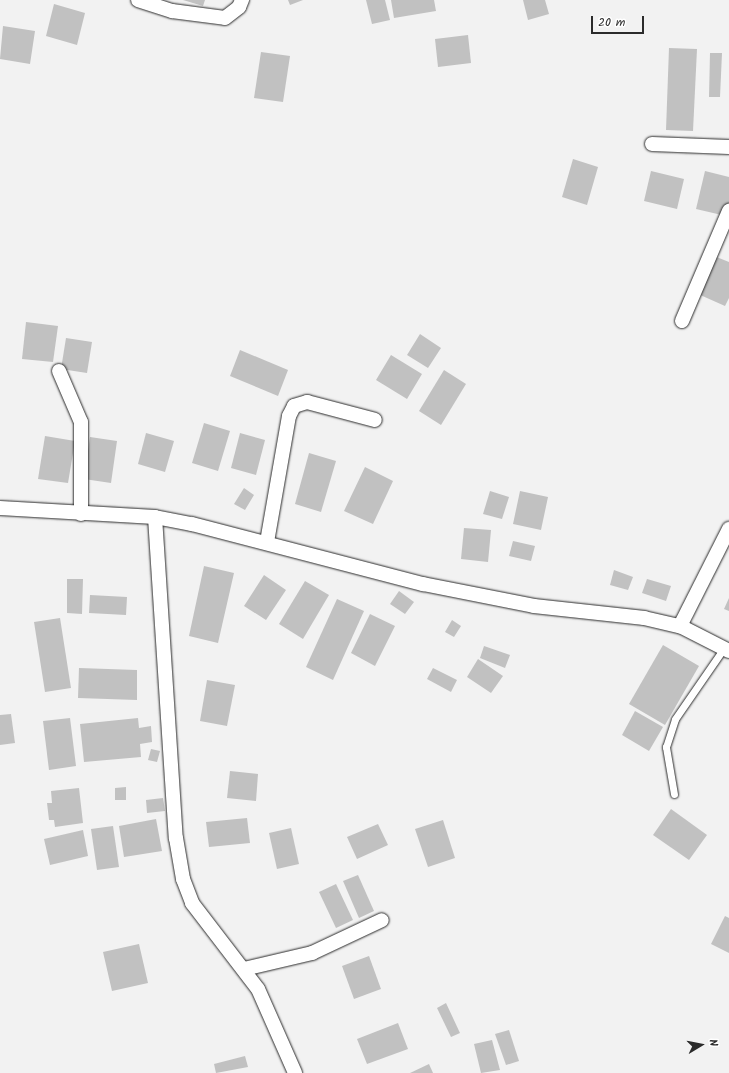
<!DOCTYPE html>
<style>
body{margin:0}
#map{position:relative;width:729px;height:1073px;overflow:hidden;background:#f2f2f2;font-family:Kalam,sans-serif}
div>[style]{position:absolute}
.building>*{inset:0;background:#c1c1c1}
.roads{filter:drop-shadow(0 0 1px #2b2b2b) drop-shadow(0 0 1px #2b2b2b)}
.service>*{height:7px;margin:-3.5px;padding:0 3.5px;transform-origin:3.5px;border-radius:3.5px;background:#fff}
.minor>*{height:14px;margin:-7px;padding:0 7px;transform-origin:7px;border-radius:7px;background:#fff}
span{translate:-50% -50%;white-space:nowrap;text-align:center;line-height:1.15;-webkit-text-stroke:3px #fff;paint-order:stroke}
.north{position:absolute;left:681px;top:1025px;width:40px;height:40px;-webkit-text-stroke:3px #fff;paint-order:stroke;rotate:80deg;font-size:11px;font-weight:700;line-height:16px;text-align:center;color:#2b2b2b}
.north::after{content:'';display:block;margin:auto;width:14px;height:18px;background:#2b2b2b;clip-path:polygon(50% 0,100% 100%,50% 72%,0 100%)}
.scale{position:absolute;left:591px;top:16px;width:53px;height:18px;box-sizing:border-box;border:2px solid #2b2b2b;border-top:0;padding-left:5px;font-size:12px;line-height:14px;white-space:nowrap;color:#2b2b2b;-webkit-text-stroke:3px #fff;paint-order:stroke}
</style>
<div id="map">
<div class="building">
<div style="clip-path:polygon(183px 0,205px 0,203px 6px)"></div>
<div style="clip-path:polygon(288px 0,303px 0,290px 5px)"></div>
<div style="clip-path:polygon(366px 0,385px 0,390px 20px,372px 24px)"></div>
<div style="clip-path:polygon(391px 0,434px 0,436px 11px,394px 18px)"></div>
<div style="clip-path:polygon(523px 0,545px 0,549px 14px,528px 20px)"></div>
<div style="clip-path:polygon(54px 4px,85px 13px,77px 45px,46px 36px)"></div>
<div style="clip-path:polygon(3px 26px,35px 31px,30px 64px,0 59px)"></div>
<div style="clip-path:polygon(468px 35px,471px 63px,438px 67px,435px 39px)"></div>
<div style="clip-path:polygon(669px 48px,697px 49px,693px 131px,666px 130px)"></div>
<div style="clip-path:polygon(261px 52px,290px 56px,283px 102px,254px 98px)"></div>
<div style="clip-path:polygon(710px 53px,722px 53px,720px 97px,709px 97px)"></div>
<div style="clip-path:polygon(573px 159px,598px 167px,587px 205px,562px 197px)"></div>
<div style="clip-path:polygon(651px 171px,684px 179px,677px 209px,644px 201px)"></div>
<div style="clip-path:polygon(705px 171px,729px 177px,729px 203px,726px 216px,696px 209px)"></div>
<div style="clip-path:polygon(714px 256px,729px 262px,729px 298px,725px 306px,698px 294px)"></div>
<div style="clip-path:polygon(26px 322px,58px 326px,53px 362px,22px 359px)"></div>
<div style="clip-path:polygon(420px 334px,441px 348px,428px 368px,407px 355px)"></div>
<div style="clip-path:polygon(66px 338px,92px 342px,87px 373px,61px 369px)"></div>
<div style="clip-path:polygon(240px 350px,288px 370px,278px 396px,230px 376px)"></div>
<div style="clip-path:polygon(391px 355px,422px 374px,407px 399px,376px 380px)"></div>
<div style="clip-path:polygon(444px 370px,466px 384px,441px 425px,419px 411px)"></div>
<div style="clip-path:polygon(204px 423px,230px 431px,218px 471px,192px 463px)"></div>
<div style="clip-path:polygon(146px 433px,174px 441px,165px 472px,138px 464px)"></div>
<div style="clip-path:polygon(240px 433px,265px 440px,256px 475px,231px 468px)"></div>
<div style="clip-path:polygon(45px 436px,75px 441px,68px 483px,38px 479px)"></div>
<div style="clip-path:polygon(90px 437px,117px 441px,111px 483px,84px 479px)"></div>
<div style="clip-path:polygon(309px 453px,336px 461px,321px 512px,295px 504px)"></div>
<div style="clip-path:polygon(365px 467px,393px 481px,373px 524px,344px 511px)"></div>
<div style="clip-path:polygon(244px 488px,254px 495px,245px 510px,234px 504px)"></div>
<div style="clip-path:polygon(490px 491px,509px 497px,502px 519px,483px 514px)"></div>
<div style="clip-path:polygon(520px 491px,548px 497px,541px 530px,513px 524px)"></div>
<div style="clip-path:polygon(464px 528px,491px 530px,488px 562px,461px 559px)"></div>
<div style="clip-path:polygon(513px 541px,535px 546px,531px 561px,509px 556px)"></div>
<div style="clip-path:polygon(204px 566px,234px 573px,218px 643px,189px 636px)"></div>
<div style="clip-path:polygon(614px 570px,633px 577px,628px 590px,610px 585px)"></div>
<div style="clip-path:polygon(264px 575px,286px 590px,266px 620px,244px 606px)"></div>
<div style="clip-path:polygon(67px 579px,83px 579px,82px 614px,67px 613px)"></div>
<div style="clip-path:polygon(647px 579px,671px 586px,666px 601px,642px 593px)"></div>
<div style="clip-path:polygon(305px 581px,329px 595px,303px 639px,279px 624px)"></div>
<div style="clip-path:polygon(399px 591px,414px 602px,405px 614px,390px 604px)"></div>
<div style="clip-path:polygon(90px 595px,127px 597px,126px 615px,89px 613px)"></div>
<div style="clip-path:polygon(729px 598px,729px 611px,724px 609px)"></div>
<div style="clip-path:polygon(337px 599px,364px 611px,333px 680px,306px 667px)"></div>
<div style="clip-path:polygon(370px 614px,395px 626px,375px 666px,351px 653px)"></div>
<div style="clip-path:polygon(60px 618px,71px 688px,45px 692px,34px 622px)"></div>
<div style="clip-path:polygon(452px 620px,461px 626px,454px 637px,445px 632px)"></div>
<div style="clip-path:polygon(663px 645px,699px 666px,665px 725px,629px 704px)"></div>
<div style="clip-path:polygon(484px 646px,510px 655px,505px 668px,480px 658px)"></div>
<div style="clip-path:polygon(478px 659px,503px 676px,491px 693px,467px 677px)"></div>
<div style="clip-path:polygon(79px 668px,137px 670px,137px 700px,78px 698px)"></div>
<div style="clip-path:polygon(433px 668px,457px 680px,451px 692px,427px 679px)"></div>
<div style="clip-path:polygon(207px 680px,235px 685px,227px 726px,200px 721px)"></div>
<div style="clip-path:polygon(635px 711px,663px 727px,649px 751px,622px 735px)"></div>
<div style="clip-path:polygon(11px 714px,15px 743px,0 745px,0 715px)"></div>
<div style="clip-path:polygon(70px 718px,76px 766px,49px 770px,43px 721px)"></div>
<div style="clip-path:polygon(138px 718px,139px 728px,151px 726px,152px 742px,140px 744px,141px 757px,84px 762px,80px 724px)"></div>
<div style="clip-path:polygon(151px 749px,160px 751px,157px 762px,148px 760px)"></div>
<div style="clip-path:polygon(230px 771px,258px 774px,256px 801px,227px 798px)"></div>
<div style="clip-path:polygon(126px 787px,126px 800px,115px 800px,115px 788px)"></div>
<div style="clip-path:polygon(79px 788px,83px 823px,55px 827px,54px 820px,49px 820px,47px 803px,52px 803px,51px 791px)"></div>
<div style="clip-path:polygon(163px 798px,165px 811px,147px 813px,146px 800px)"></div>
<div style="clip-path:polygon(671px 809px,707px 835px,689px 860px,653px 835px)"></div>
<div style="clip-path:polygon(247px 818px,250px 843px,209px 847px,206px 822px)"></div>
<div style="clip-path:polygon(156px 819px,162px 851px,124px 857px,119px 826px)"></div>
<div style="clip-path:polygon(443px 820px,455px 858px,428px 867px,415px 829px)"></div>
<div style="clip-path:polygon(378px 824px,388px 845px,357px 859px,347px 837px)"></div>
<div style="clip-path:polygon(113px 826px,119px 867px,97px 870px,91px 829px)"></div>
<div style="clip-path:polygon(291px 828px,299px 864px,277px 869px,269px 833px)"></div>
<div style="clip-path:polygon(83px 830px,88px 856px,50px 865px,44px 839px)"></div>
<div style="clip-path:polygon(358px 875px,374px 911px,359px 918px,343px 881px)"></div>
<div style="clip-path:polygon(336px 884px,353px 920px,336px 928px,319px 892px)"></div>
<div style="clip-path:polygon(725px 916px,729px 918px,729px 953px,711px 944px)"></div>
<div style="clip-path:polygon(139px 944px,148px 983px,112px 991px,103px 952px)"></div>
<div style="clip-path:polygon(369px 956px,381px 989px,354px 999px,342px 966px)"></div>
<div style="clip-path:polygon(446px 1003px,460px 1033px,451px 1037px,437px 1008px)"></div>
<div style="clip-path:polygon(398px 1023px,408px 1049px,367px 1064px,357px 1039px)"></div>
<div style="clip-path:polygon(509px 1030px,519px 1061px,506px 1065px,495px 1034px)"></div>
<div style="clip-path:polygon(492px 1040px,500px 1070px,481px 1073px,474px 1044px)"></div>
<div style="clip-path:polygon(245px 1056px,248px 1067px,216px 1073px,214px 1064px)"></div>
<div style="clip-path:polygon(429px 1064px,433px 1073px,410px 1073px)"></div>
</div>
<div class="roads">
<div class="service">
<div style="left:674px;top:794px;width:48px;rotate:-99.7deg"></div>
<div style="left:666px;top:747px;width:29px;rotate:-72deg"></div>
<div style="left:675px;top:719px;width:86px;rotate:-55.4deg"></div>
</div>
<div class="minor">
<div style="left:138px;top:0;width:36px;rotate:18deg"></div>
<div style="left:172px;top:11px;width:53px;rotate:7.5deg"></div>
<div style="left:225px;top:18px;width:18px;rotate:-38deg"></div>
<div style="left:239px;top:7px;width:8px;rotate:-67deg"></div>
<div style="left:652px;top:144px;width:77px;rotate:2.2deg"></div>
<div style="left:682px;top:321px;width:120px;rotate:-66.9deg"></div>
<div style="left:59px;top:371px;width:56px;rotate:66.7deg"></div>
<div style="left:81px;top:422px;width:92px;rotate:90deg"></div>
<div style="left:0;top:508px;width:155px;rotate:3.3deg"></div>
<div style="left:155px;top:517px;width:38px;rotate:11deg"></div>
<div style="left:192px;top:524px;width:239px;rotate:14.6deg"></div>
<div style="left:423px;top:584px;width:113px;rotate:11.2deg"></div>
<div style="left:534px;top:606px;width:111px;rotate:6.2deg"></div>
<div style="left:644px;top:618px;width:37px;rotate:13deg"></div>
<div style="left:680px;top:626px;width:55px;rotate:27deg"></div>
<div style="left:155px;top:517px;width:322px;rotate:86.3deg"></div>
<div style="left:176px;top:838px;width:42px;rotate:80.3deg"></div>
<div style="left:183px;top:879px;width:26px;rotate:69deg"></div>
<div style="left:192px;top:903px;width:108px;rotate:52.5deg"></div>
<div style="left:258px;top:989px;width:92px;rotate:66.2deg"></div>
<div style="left:267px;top:542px;width:128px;rotate:-80.1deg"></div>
<div style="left:289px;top:416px;width:11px;rotate:-63deg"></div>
<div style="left:294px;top:406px;width:14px;rotate:-17deg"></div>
<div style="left:307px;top:402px;width:70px;rotate:14.8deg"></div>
<div style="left:680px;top:626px;width:109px;rotate:-63.2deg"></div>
<div style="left:244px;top:969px;width:70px;rotate:-13.2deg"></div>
<div style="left:312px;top:953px;width:77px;rotate:-25.2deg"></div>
</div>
</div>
<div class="north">N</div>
<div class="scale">20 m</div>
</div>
